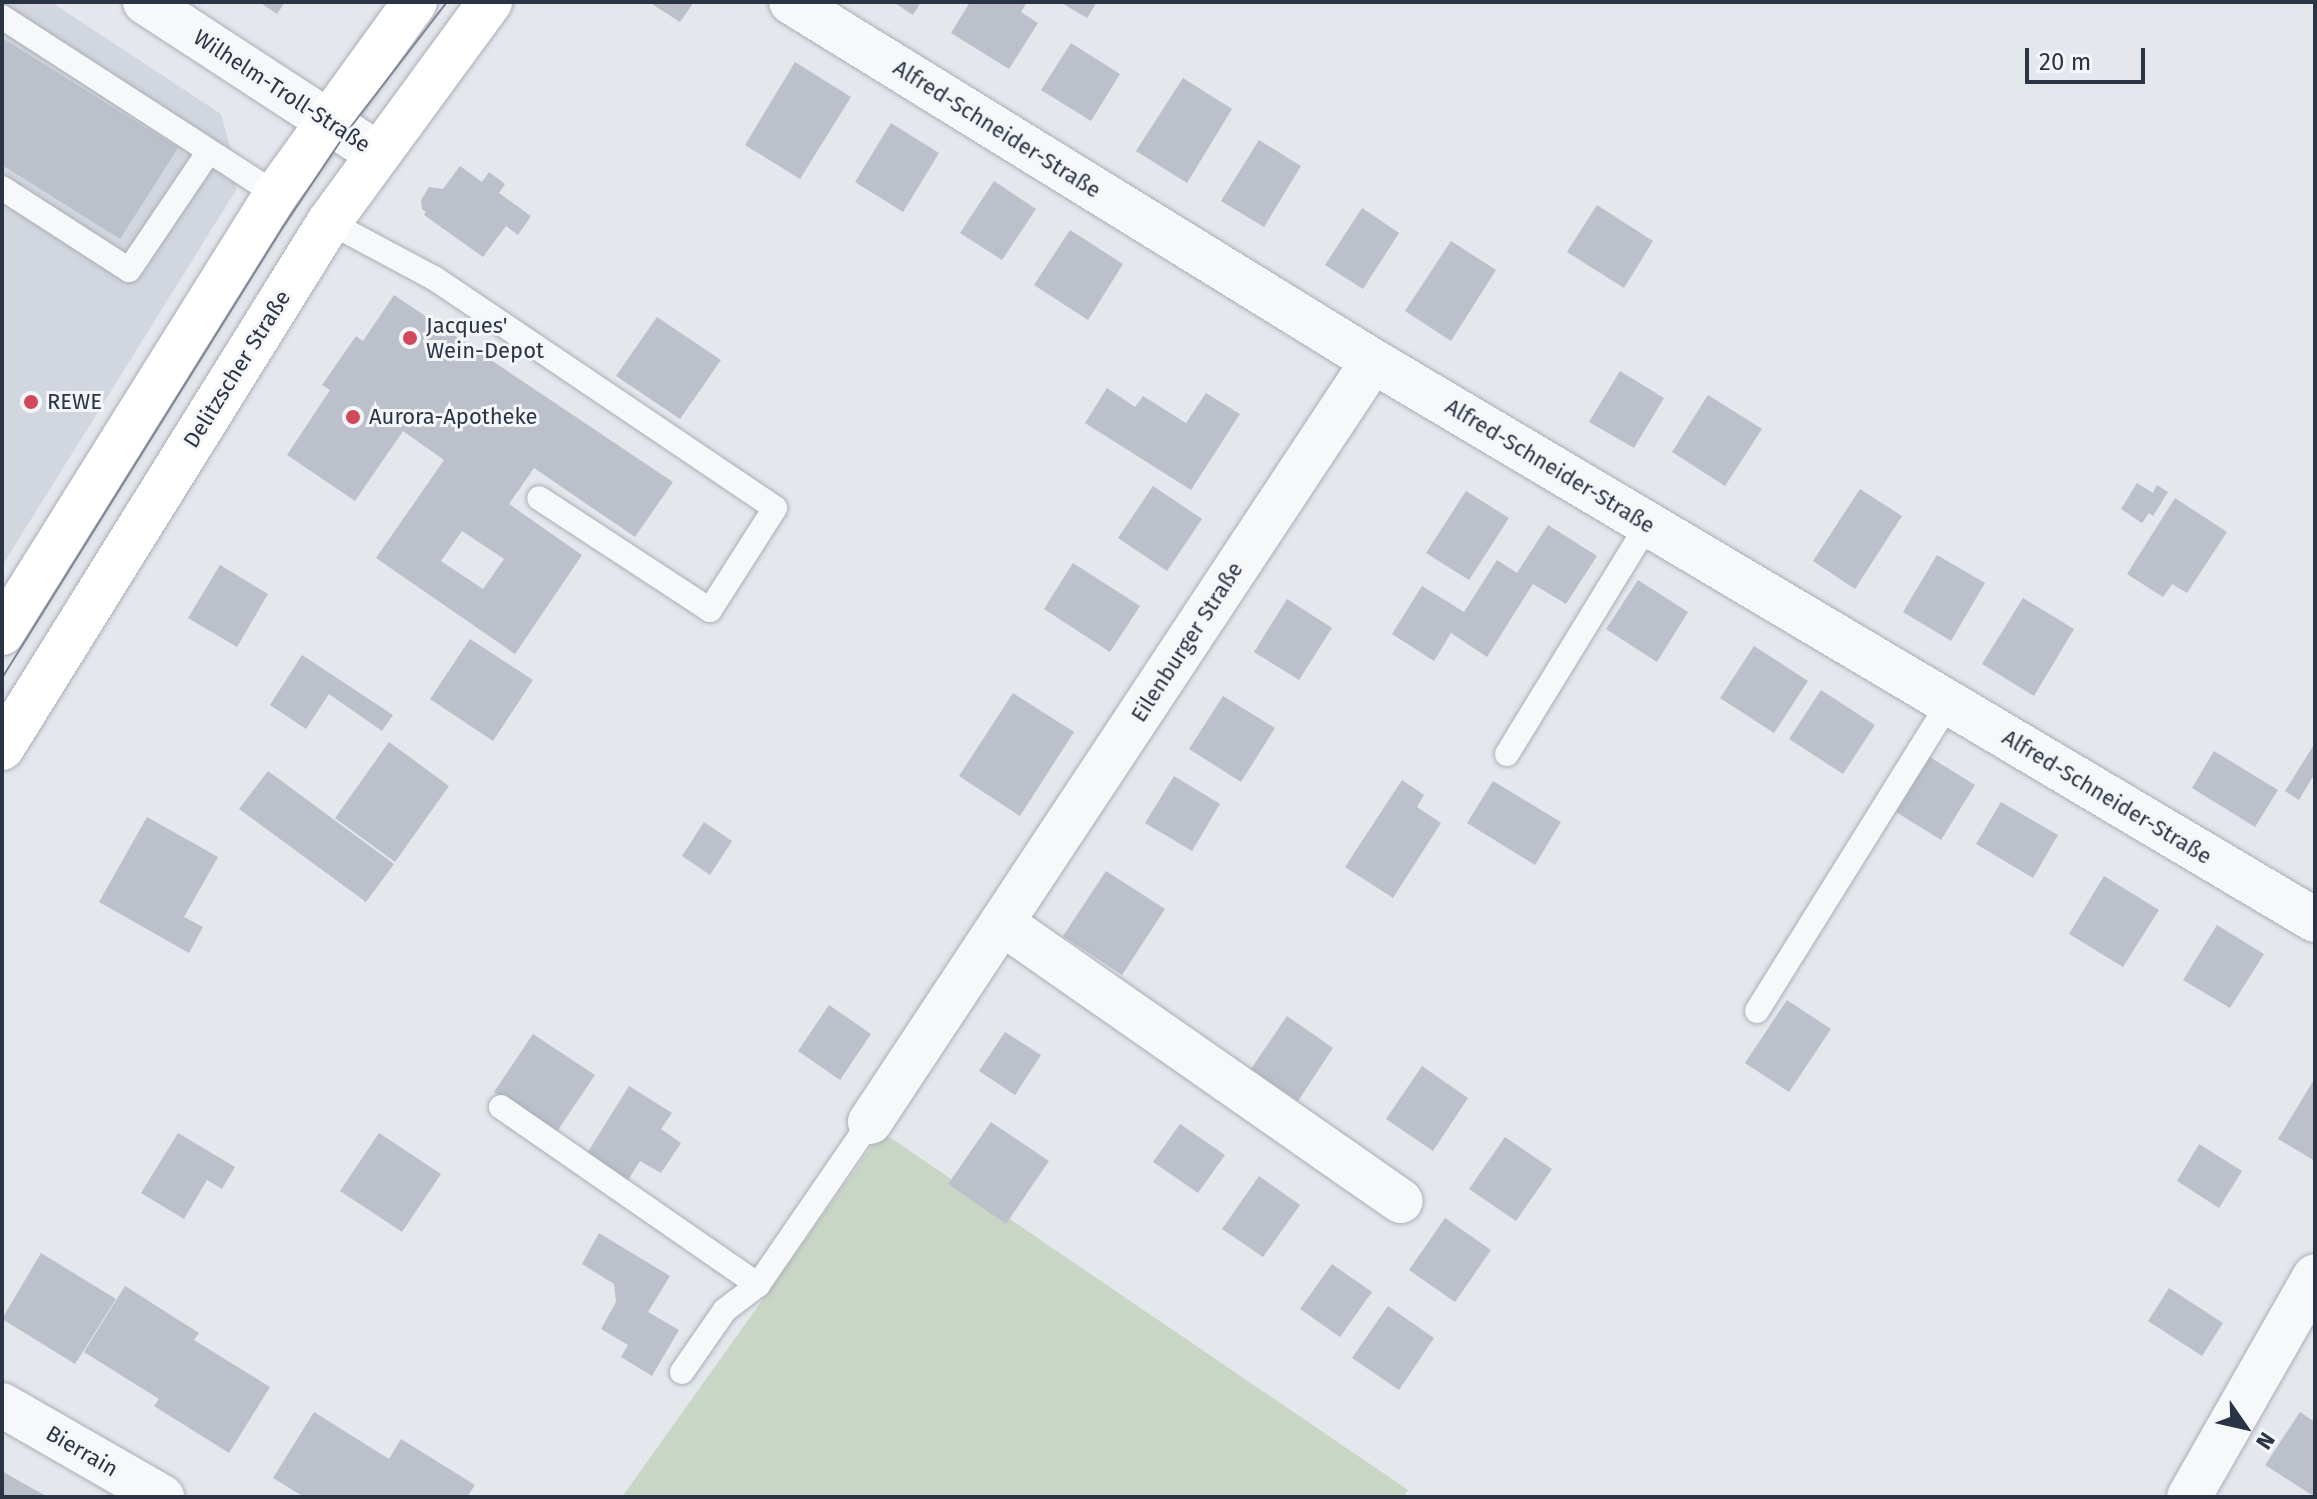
<!DOCTYPE html>
<meta charset="utf-8">
<style>
body{margin:0}
#map{position:relative;width:2317px;height:1499px;overflow:hidden;background:#e4e7ec;font-family:"Fira Sans",sans-serif}
div>[style]{position:absolute}
.built>*{inset:0;background:#d2d6de}
.green>*{inset:0;background:#c9d6c5}
.building>*{inset:0;background:#bbc0ca}
.roads{filter:drop-shadow(0 0 2px #a9aeb7) drop-shadow(0 0 2px #a9aeb7)}
.lane>*{height:24px;margin:-12px;padding:0 12px;transform-origin:12px;border-radius:12px;background:#f7f8fa}
.street>*{height:44px;margin:-22px;padding:0 22px;transform-origin:22px;border-radius:22px;background:#f7f8fa}
.secondary>*{height:44px;margin:-22px;padding:0 22px;transform-origin:22px;border-radius:22px;background:#fff}
.tram>*{height:2px;margin:-1px;padding:0 1px;transform-origin:1px;border-radius:1px;background:#7d8696}
.dots>*{width:22px;height:22px;translate:-50% -50%;box-sizing:border-box;border:4px solid #f4f6f9;border-radius:50%}
span{translate:-50% -50%;white-space:nowrap;text-align:center;line-height:1.15;-webkit-text-stroke:6px #f4f6f9;paint-order:stroke}
.street-label{font-size:22px;color:#2b3445}
.poi-label{font-size:22px;color:#2b3445}
.left{translate:0 -50%;text-align:left}
.frame{position:absolute;inset:0;border:4px solid #2b3445;pointer-events:none}
.north{position:absolute;left:2205px;top:1387px;width:80px;height:80px;-webkit-text-stroke:6px #f4f6f9;paint-order:stroke;rotate:124deg;font-size:22px;font-weight:700;line-height:32px;text-align:center;color:#2b3445}
.north::after{content:'';display:block;margin:auto;width:28px;height:36px;background:#2b3445;clip-path:polygon(50% 0,100% 100%,50% 72%,0 100%)}
.scale{position:absolute;left:2025px;top:48px;width:120px;height:36px;box-sizing:border-box;border:4px solid #2b3445;border-top:0;padding-left:10px;font-size:24px;line-height:28px;white-space:nowrap;color:#2b3445;-webkit-text-stroke:6px #f4f6f9;paint-order:stroke}
</style>
<div id="map">
<div class="built">
<div style="clip-path:polygon(2px 2px,51px 2px,221px 114px,236px 168px,236px 190px,2px 566px)"></div>
</div>
<div class="green">
<div style="clip-path:polygon(882px 1132px,1408px 1490px,1403px 1497px,622px 1497px)"></div>
</div>
<div class="building">
<div style="clip-path:polygon(259px 2px,285px 2px,277px 14px)"></div>
<div style="clip-path:polygon(649px 2px,694px 2px,680px 22px)"></div>
<div style="clip-path:polygon(893px 2px,921px 2px,913px 15px)"></div>
<div style="clip-path:polygon(970px 2px,1027px 2px,1021px 12px,1038px 23px,1009px 69px,951px 33px)"></div>
<div style="clip-path:polygon(1060px 2px,1097px 2px,1087px 18px)"></div>
<div style="clip-path:polygon(2px 38px,178px 148px,120px 239px,2px 165px)"></div>
<div style="clip-path:polygon(1071px 43px,1120px 74px,1091px 121px,1041px 90px)"></div>
<div style="clip-path:polygon(795px 62px,851px 97px,800px 179px,745px 145px)"></div>
<div style="clip-path:polygon(1183px 78px,1232px 109px,1187px 183px,1136px 151px)"></div>
<div style="clip-path:polygon(891px 123px,939px 153px,903px 212px,855px 182px)"></div>
<div style="clip-path:polygon(1259px 140px,1301px 166px,1264px 227px,1221px 201px)"></div>
<div style="clip-path:polygon(460px 166px,482px 182px,489px 172px,505px 184px,499px 193px,531px 216px,518px 235px,506px 226px,483px 257px,424px 215px,426px 212px,422px 209px,421px 200px,429px 187px,443px 189px)"></div>
<div style="clip-path:polygon(994px 181px,1036px 209px,1002px 260px,960px 233px)"></div>
<div style="clip-path:polygon(1597px 205px,1653px 241px,1624px 288px,1567px 252px)"></div>
<div style="clip-path:polygon(1362px 208px,1399px 233px,1363px 289px,1325px 265px)"></div>
<div style="clip-path:polygon(1070px 230px,1123px 264px,1088px 320px,1034px 285px)"></div>
<div style="clip-path:polygon(1451px 241px,1496px 270px,1451px 341px,1405px 311px)"></div>
<div style="clip-path:polygon(evenodd,394px 295px,673px 482px,635px 537px,534px 468px,509px 504px,582px 555px,515px 654px,376px 558px,444px 460px,403px 431px,355px 501px,287px 455px,330px 390px,322px 385px,356px 336px,363px 341px,394px 295px,462px 531px,504px 559px,483px 589px,441px 561px,462px 531px)"></div>
<div style="clip-path:polygon(657px 317px,721px 360px,680px 419px,616px 376px)"></div>
<div style="clip-path:polygon(1620px 371px,1664px 398px,1634px 448px,1589px 422px)"></div>
<div style="clip-path:polygon(1107px 388px,1135px 407px,1143px 396px,1186px 423px,1206px 393px,1240px 414px,1191px 490px,1085px 423px)"></div>
<div style="clip-path:polygon(1708px 395px,1762px 429px,1725px 486px,1672px 452px)"></div>
<div style="clip-path:polygon(2137px 483px,2153px 493px,2157px 485px,2168px 492px,2153px 516px,2149px 513px,2142px 523px,2121px 509px)"></div>
<div style="clip-path:polygon(1153px 486px,1202px 519px,1167px 571px,1118px 538px)"></div>
<div style="clip-path:polygon(1860px 489px,1902px 516px,1855px 589px,1813px 561px)"></div>
<div style="clip-path:polygon(1466px 491px,1509px 518px,1469px 580px,1426px 553px)"></div>
<div style="clip-path:polygon(2175px 498px,2227px 532px,2187px 593px,2172px 584px,2163px 597px,2127px 574px)"></div>
<div style="clip-path:polygon(1548px 525px,1597px 556px,1566px 604px,1533px 584px,1487px 657px,1451px 633px,1434px 661px,1392px 634px,1422px 586px,1464px 612px,1497px 560px,1517px 573px)"></div>
<div style="clip-path:polygon(1937px 555px,1985px 583px,1951px 641px,1903px 612px)"></div>
<div style="clip-path:polygon(1073px 563px,1140px 606px,1110px 652px,1044px 609px)"></div>
<div style="clip-path:polygon(220px 565px,268px 594px,237px 647px,188px 618px)"></div>
<div style="clip-path:polygon(1638px 580px,1688px 612px,1657px 662px,1606px 629px)"></div>
<div style="clip-path:polygon(2023px 598px,2074px 629px,2034px 696px,1982px 664px)"></div>
<div style="clip-path:polygon(1287px 599px,1332px 628px,1299px 680px,1254px 652px)"></div>
<div style="clip-path:polygon(470px 639px,533px 680px,493px 741px,430px 699px)"></div>
<div style="clip-path:polygon(1754px 646px,1808px 681px,1774px 733px,1720px 698px)"></div>
<div style="clip-path:polygon(302px 655px,393px 715px,382px 731px,329px 694px,306px 729px,270px 705px)"></div>
<div style="clip-path:polygon(1821px 690px,1875px 725px,1843px 774px,1789px 739px)"></div>
<div style="clip-path:polygon(1013px 693px,1074px 732px,1020px 816px,959px 776px)"></div>
<div style="clip-path:polygon(1223px 696px,1275px 728px,1241px 782px,1189px 749px)"></div>
<div style="clip-path:polygon(389px 742px,449px 786px,395px 862px,335px 818px)"></div>
<div style="clip-path:polygon(2315px 743px,2315px 773px,2299px 800px,2285px 791px)"></div>
<div style="clip-path:polygon(2214px 751px,2278px 790px,2255px 827px,2192px 788px)"></div>
<div style="clip-path:polygon(1930px 757px,1975px 785px,1941px 840px,1896px 812px)"></div>
<div style="clip-path:polygon(268px 771px,394px 864px,366px 902px,239px 809px)"></div>
<div style="clip-path:polygon(1174px 776px,1220px 804px,1192px 851px,1145px 823px)"></div>
<div style="clip-path:polygon(1402px 780px,1424px 795px,1417px 807px,1441px 823px,1393px 898px,1345px 867px)"></div>
<div style="clip-path:polygon(1493px 781px,1561px 822px,1535px 865px,1467px 823px)"></div>
<div style="clip-path:polygon(2001px 802px,2058px 835px,2033px 878px,1976px 844px)"></div>
<div style="clip-path:polygon(147px 817px,218px 857px,184px 917px,203px 927px,189px 953px,99px 902px)"></div>
<div style="clip-path:polygon(704px 822px,732px 841px,710px 875px,682px 856px)"></div>
<div style="clip-path:polygon(1106px 871px,1165px 909px,1122px 975px,1063px 936px)"></div>
<div style="clip-path:polygon(2104px 876px,2159px 910px,2123px 967px,2069px 934px)"></div>
<div style="clip-path:polygon(2217px 925px,2264px 954px,2230px 1008px,2183px 980px)"></div>
<div style="clip-path:polygon(1787px 1000px,1831px 1029px,1789px 1092px,1745px 1063px)"></div>
<div style="clip-path:polygon(829px 1005px,871px 1034px,840px 1080px,798px 1051px)"></div>
<div style="clip-path:polygon(1287px 1016px,1333px 1048px,1298px 1101px,1251px 1069px)"></div>
<div style="clip-path:polygon(1005px 1032px,1041px 1055px,1015px 1095px,979px 1071px)"></div>
<div style="clip-path:polygon(533px 1034px,595px 1075px,556px 1133px,494px 1092px)"></div>
<div style="clip-path:polygon(1422px 1066px,1468px 1098px,1433px 1151px,1386px 1119px)"></div>
<div style="clip-path:polygon(2315px 1078px,2315px 1161px,2278px 1139px)"></div>
<div style="clip-path:polygon(629px 1086px,672px 1113px,661px 1129px,681px 1143px,661px 1173px,640px 1161px,627px 1182px,586px 1155px)"></div>
<div style="clip-path:polygon(991px 1122px,1049px 1161px,1006px 1224px,948px 1184px)"></div>
<div style="clip-path:polygon(1180px 1124px,1225px 1155px,1198px 1193px,1153px 1162px)"></div>
<div style="clip-path:polygon(178px 1133px,235px 1167px,222px 1189px,207px 1180px,184px 1219px,141px 1193px)"></div>
<div style="clip-path:polygon(379px 1133px,441px 1174px,402px 1232px,340px 1191px)"></div>
<div style="clip-path:polygon(1505px 1137px,1552px 1169px,1516px 1221px,1469px 1189px)"></div>
<div style="clip-path:polygon(2199px 1144px,2242px 1171px,2219px 1208px,2177px 1181px)"></div>
<div style="clip-path:polygon(1259px 1176px,1300px 1205px,1263px 1257px,1222px 1229px)"></div>
<div style="clip-path:polygon(1445px 1218px,1491px 1250px,1455px 1302px,1409px 1270px)"></div>
<div style="clip-path:polygon(599px 1233px,670px 1276px,648px 1312px,679px 1330px,652px 1376px,621px 1357px,628px 1345px,601px 1329px,616px 1302px,614px 1284px,582px 1264px)"></div>
<div style="clip-path:polygon(41px 1253px,116px 1299px,75px 1364px,2px 1319px)"></div>
<div style="clip-path:polygon(1332px 1264px,1372px 1292px,1340px 1337px,1300px 1309px)"></div>
<div style="clip-path:polygon(125px 1286px,199px 1333px,194px 1340px,270px 1387px,229px 1453px,154px 1406px,159px 1399px,84px 1352px)"></div>
<div style="clip-path:polygon(2169px 1288px,2223px 1323px,2202px 1356px,2148px 1321px)"></div>
<div style="clip-path:polygon(1388px 1306px,1434px 1338px,1399px 1390px,1352px 1358px)"></div>
<div style="clip-path:polygon(314px 1412px,389px 1459px,401px 1439px,475px 1485px,467px 1497px,304px 1497px,273px 1478px)"></div>
<div style="clip-path:polygon(2300px 1412px,2315px 1422px,2315px 1497px,2265px 1465px)"></div>
<div style="clip-path:polygon(2px 1471px,28px 1486px,48px 1497px,2px 1497px)"></div>
</div>
<div class="roads">
<div class="lane">
<div style="left:2px;top:17px;width:326px;rotate:32.9deg"></div>
<div style="left:2px;top:188px;width:151px;rotate:32.8deg"></div>
<div style="left:129px;top:270px;width:141px;rotate:-56deg"></div>
<div style="left:329px;top:222px;width:119px;rotate:28.1deg"></div>
<div style="left:434px;top:278px;width:411px;rotate:34deg"></div>
<div style="left:775px;top:508px;width:121px;rotate:122.5deg"></div>
<div style="left:710px;top:610px;width:204px;rotate:-146.8deg"></div>
<div style="left:1507px;top:754px;width:270px;rotate:-58.5deg"></div>
<div style="left:1757px;top:1011px;width:364px;rotate:-58.1deg"></div>
<div style="left:501px;top:1107px;width:313px;rotate:34.7deg"></div>
<div style="left:758px;top:1285px;width:198px;rotate:-55.5deg"></div>
<div style="left:682px;top:1372px;width:75px;rotate:-55.3deg"></div>
<div style="left:725px;top:1310px;width:41px;rotate:-37.1deg"></div>
</div>
<div class="street">
<div style="left:145px;top:2px;width:278px;rotate:33.1deg"></div>
<div style="left:791px;top:2px;width:684px;rotate:31.67deg"></div>
<div style="left:1373px;top:361px;width:1095px;rotate:30.69deg"></div>
<div style="left:1002px;top:923px;width:486px;rotate:34.9deg"></div>
<div style="left:870px;top:1122px;width:912px;rotate:-56.54deg"></div>
<div style="left:2px;top:1405px;width:185px;rotate:29.9deg"></div>
<div style="left:2189px;top:1497px;width:254px;rotate:-60.3deg"></div>
</div>
<div class="secondary">
<div style="left:2px;top:633px;width:517px;rotate:-58.03deg"></div>
<div style="left:276px;top:194px;width:237px;rotate:-54.1deg"></div>
<div style="left:2px;top:748px;width:619px;rotate:-58.13deg"></div>
<div style="left:329px;top:222px;width:273px;rotate:-53.8deg"></div>
</div>
</div>
<div class="tram">
<div style="left:2px;top:678px;width:531px;rotate:-58.07deg"></div>
<div style="left:283px;top:227px;width:113px;rotate:-56.2deg"></div>
<div style="left:346px;top:133px;width:165px;rotate:-52.4deg"></div>
</div>
<div class="dots">
<div style="left:410px;top:338px;background:#d1495b"></div>
<div style="left:31px;top:402px;background:#d1495b"></div>
<div style="left:353px;top:417px;background:#d1495b"></div>
</div>
<div class="street-label">
<span style="left:282px;top:91px;rotate:33deg">Wilhelm-Troll-Straße</span>
<span style="left:997px;top:129px;rotate:32deg">Alfred-Schneider-Straße</span>
<span style="left:237px;top:369px;rotate:-58deg">Delitzscher Straße</span>
<span style="left:1550px;top:466px;rotate:31deg">Alfred-Schneider-Straße</span>
<span style="left:1187px;top:642px;rotate:-57deg">Eilenburger Straße</span>
<span style="left:2107px;top:797px;rotate:31deg">Alfred-Schneider-Straße</span>
<span style="left:82px;top:1451px;rotate:30deg">Bierrain</span>
</div>
<div class="poi-label">
<span class="left" style="left:426px;top:338px">Jacques'<br>Wein-Depot</span>
<span class="left" style="left:47px;top:402px">REWE</span>
<span class="left" style="left:369px;top:417px">Aurora-Apotheke</span>
</div>
<div class="frame"></div>
<div class="north">N</div>
<div class="scale">20 m</div>
</div>
